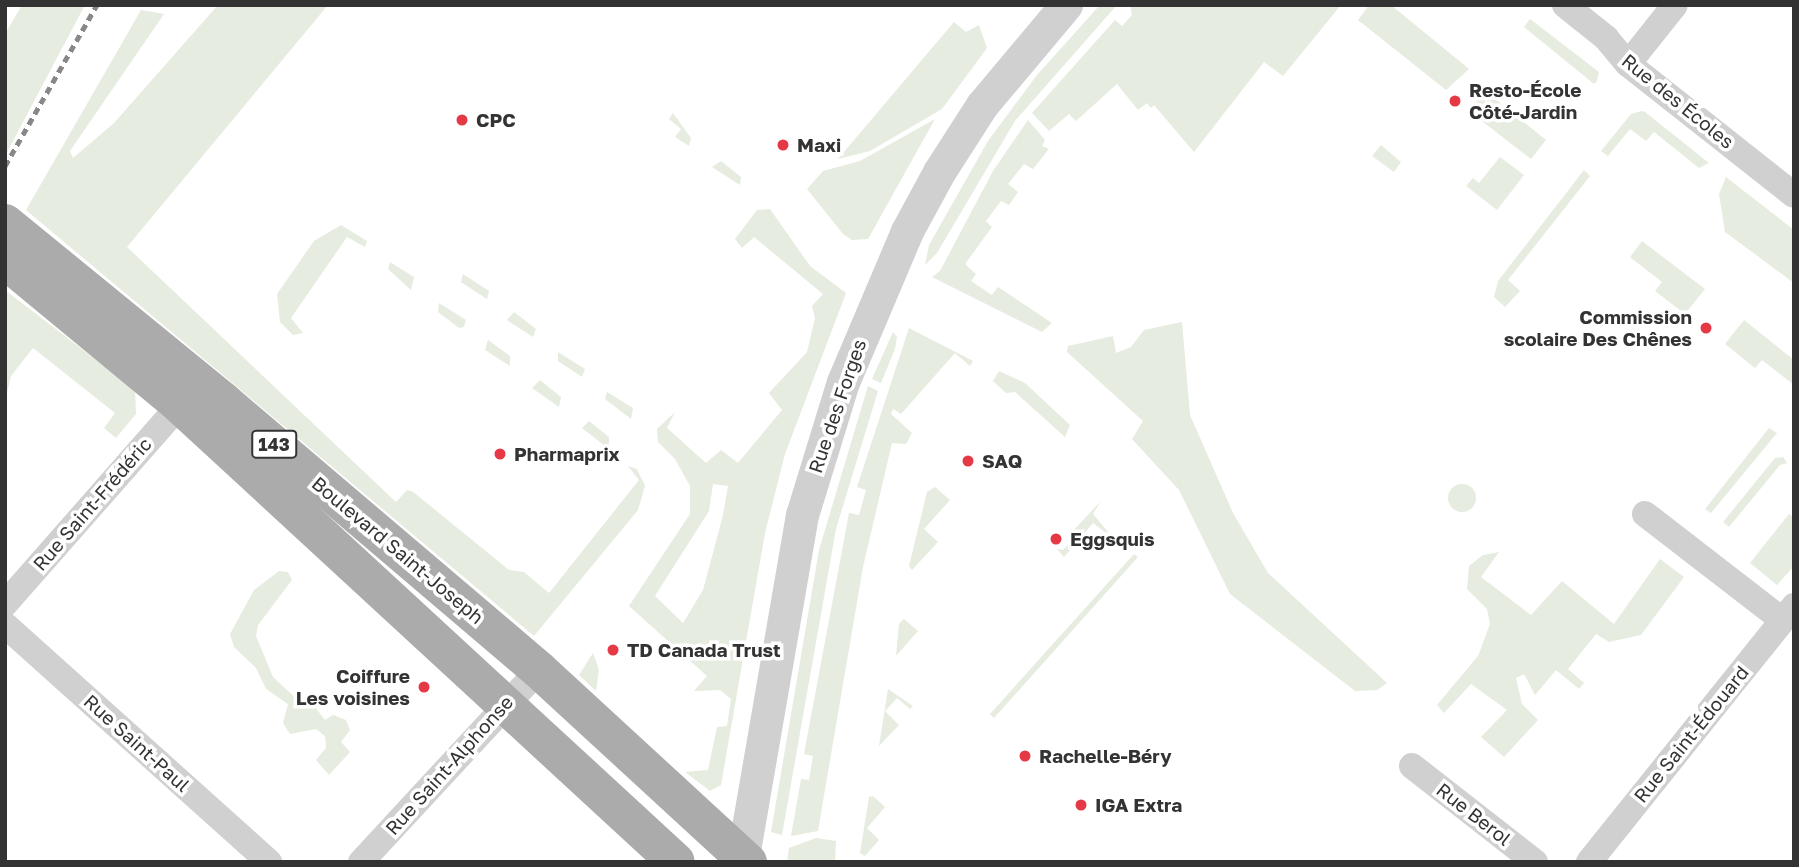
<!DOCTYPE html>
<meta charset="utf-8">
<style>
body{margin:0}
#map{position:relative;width:1799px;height:867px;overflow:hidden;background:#fff;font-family:"Golos Text",sans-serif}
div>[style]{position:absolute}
.green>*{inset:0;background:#e6ecdf}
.round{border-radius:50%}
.minor>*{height:26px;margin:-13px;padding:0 13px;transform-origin:13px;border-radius:13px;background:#d0d0d0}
.tertiary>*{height:33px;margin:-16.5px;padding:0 16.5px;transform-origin:16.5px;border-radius:16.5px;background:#d0d0d0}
.primary>*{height:38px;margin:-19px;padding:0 19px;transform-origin:19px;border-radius:19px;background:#ababab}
.rail>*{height:5px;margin-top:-2.5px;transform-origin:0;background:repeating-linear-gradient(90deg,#888 0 7px,transparent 0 12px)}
.dots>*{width:19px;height:19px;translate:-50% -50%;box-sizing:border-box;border:4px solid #fff;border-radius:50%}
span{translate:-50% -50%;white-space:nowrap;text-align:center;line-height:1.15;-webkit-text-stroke:7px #fff;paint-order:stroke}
.shield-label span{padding:2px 5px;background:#fff;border:2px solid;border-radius:5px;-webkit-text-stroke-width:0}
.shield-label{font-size:18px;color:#333;font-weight:700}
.poi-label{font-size:19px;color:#333;font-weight:700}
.left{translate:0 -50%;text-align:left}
.right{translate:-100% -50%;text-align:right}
.street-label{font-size:19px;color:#333}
.frame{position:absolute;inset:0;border:7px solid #333;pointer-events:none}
</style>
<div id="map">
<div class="green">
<div style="clip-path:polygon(22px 5px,85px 5px,5px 156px,5px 34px)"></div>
<div style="clip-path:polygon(218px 5px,328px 5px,127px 247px,396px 502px,407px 490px,412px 491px,509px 570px,524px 572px,549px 593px,639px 480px,628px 466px,637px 469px,645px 486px,638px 510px,534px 636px,26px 210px,141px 10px,164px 14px,70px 151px,73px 158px,114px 123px)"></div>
<div style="clip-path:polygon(1100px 5px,1117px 5px,1015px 121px,937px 253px,925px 265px,929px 245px,988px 141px,1037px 75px)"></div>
<div style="clip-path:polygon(1130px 5px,1341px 5px,1283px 76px,1264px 62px,1194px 152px,1154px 105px,1151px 108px,1147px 103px,1138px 110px,1117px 84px,1076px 121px,1069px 114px,1049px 131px,1032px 113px,1115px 20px,1122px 26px,1132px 15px)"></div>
<div style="clip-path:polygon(1369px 5px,1391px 5px,1469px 69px,1446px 90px,1358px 20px)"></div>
<div style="clip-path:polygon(1530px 19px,1599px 72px,1597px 81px,1594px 84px,1524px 27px)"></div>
<div style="clip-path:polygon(954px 22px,966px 32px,979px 25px,987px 48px,942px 109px,870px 151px,838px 159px)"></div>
<div style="clip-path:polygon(1479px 86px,1546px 140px,1531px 159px,1469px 111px,1477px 101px,1472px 96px)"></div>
<div style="clip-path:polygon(1642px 111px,1645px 112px,1709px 163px,1699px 168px,1654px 132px,1646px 141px,1630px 129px,1608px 156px,1601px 151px,1631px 114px)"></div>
<div style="clip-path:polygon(673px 113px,691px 138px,689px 146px,675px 137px,681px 129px,669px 119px)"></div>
<div style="clip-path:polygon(935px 119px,868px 239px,852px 240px,843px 234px,807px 189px,823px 171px,860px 161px)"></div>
<div style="clip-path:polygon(1028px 120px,1045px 140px,1042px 146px,1049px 149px,1033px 169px,1024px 164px,1008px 184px,1018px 192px,1009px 205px,1001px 201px,986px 221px,992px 227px,965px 264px,976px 274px,971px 281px,992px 295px,998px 287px,1052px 323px,1042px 332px,932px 277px,940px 271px,993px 171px)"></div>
<div style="clip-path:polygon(1381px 145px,1401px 162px,1394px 172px,1372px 156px)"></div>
<div style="clip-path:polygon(1500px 157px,1524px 175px,1497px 210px,1466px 186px,1473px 178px,1479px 183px)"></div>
<div style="clip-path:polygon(721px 161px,741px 177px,740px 185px,712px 167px)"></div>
<div style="clip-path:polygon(1584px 170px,1590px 176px,1508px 280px,1520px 291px,1505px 307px,1494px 297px,1498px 281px)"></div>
<div style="clip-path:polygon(1726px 177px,1794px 230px,1794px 283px,1725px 232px,1719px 194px)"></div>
<div style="clip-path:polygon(evenodd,770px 209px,810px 266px,846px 293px,785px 454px,765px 533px,721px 785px,710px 791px,685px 772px,708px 770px,717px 727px,727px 726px,731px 699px,720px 690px,694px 691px,707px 676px,629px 606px,690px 514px,690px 486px,675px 459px,658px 442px,657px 429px,675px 412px,667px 428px,706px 463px,721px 450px,738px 463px,782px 410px,769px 393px,807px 352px,815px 318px,812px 306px,823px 294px,754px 237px,742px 248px,735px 239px,757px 210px,770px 209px,713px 484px,728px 486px,723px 515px,703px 590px,683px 623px,655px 596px,709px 511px,713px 484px)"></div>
<div style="clip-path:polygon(341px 225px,367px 241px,365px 247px,347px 237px,291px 318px,303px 333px,293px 335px,280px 322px,277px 294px,314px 241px)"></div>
<div style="clip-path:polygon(1642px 241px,1705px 289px,1685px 314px,1655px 291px,1662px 282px,1630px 257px)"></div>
<div style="clip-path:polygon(390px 262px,414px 277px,411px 290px,388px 269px)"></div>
<div style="clip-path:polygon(463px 274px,489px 291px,487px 299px,461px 282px)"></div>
<div style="clip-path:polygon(5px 290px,135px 390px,136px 414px,116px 438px,104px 428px,115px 413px,33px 348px,11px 376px,5px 401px)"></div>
<div style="clip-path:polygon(439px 303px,466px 320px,464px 327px,459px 328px,438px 312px)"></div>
<div style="clip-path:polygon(514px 312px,536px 329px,533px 337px,507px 320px)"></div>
<div style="clip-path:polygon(1744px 320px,1794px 360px,1794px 385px,1762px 360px,1755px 368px,1725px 344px)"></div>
<div style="clip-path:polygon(1182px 322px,1190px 415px,1233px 513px,1268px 573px,1387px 683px,1377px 690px,1355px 691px,1230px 594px,1179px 490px,1132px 439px,1143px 421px,1067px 352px,1068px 346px,1113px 336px,1116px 353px,1131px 347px,1144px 330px)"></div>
<div style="clip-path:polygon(909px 328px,973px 361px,970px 366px,955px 353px,901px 414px,893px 409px,891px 414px,912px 433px,906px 444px,892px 443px,863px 567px,818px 831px,791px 836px,801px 779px,809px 780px,813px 756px,804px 754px,849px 513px,859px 515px,866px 490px,857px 487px)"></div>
<div style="clip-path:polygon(893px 332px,897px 337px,895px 349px,881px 383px,872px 379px)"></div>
<div style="clip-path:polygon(488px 340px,510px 356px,510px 366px,485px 350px)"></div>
<div style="clip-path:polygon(558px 352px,585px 369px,582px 377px,558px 361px)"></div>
<div style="clip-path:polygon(999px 371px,1025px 383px,1070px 425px,1065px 437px,1015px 392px,1006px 393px,993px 381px)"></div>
<div style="clip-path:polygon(540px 380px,561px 397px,559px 407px,532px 388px)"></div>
<div style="clip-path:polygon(868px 386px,878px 391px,836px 529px,782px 835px,771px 832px,819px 550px)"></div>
<div style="clip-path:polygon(607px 392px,633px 408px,631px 419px,605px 399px)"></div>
<div style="clip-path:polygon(589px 421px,609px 437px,609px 444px,605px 446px,582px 428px)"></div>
<div style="clip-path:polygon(1769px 428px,1777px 433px,1711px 513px,1705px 509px)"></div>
<div style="clip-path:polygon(1783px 457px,1787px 463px,1780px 465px,1729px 527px,1723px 522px,1775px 458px)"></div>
<div class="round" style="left:1448px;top:484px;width:28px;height:28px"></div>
<div style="clip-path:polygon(935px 487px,950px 500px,924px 529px,938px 542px,912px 570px,909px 566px,927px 492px)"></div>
<div style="clip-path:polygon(1101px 501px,1093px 514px,1114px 539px,1093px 523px,1064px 557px,1057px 549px,1063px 550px,1074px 538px,1070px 534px)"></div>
<div style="clip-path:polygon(1789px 514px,1794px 518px,1794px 566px,1777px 585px,1750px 563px)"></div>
<div style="clip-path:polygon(1499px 552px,1481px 577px,1531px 615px,1562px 581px,1614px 624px,1660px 559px,1684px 577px,1641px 635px,1609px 642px,1596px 634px,1568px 669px,1584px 683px,1579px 689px,1556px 670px,1535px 695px,1524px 674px,1516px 678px,1522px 704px,1538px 720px,1504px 757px,1481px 737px,1507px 710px,1471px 684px,1444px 713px,1437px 705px,1478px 656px,1490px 624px,1487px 609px,1467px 589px,1469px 566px,1483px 555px)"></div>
<div style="clip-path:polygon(1134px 554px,1138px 557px,994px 718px,990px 714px)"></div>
<div style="clip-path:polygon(279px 571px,288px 572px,292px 580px,258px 625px,256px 636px,273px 677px,301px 703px,308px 698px,325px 720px,333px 715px,346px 720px,350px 730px,341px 742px,350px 752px,329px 775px,316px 760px,326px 748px,325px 736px,316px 729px,290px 734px,283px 723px,288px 704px,266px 689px,256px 668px,234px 647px,230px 634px,254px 590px)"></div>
<div style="clip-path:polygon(904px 619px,918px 631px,896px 656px,899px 624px)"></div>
<div style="clip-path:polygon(593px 653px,599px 670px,596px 691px,579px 675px)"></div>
<div style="clip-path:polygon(888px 689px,913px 706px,910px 709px,897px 698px,885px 711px,899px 725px,879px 746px)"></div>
<div style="clip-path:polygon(873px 796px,885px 807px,867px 828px,879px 840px,865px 856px,860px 853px,869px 797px)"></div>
<div style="clip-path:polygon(816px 838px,836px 841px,835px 862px,787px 862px,789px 848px)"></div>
</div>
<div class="minor">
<div style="left:1565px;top:5px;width:53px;rotate:38.8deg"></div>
<div style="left:1606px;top:38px;width:34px;rotate:50deg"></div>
<div style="left:1628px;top:64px;width:211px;rotate:38.3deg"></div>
<div style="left:1628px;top:64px;width:75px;rotate:-51.5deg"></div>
<div style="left:1645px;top:514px;width:173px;rotate:37.7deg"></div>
<div style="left:5px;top:604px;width:265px;rotate:-48.7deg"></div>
<div style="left:5px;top:625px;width:355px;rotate:41.9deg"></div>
<div style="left:1412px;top:766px;width:156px;rotate:38deg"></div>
<div style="left:361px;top:862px;width:262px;rotate:-47.2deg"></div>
<div style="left:1589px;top:862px;width:328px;rotate:-51.3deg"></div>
</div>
<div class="tertiary">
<div style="left:742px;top:862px;width:352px;rotate:-80.2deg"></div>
<div style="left:802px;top:515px;width:139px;rotate:-72.9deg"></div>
<div style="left:843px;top:382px;width:164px;rotate:-67deg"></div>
<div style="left:907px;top:231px;width:67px;rotate:-61.5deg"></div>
<div style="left:939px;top:172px;width:80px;rotate:-57.3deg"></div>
<div style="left:982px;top:105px;width:131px;rotate:-50deg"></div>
</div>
<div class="primary">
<div style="left:5px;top:223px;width:281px;rotate:39.2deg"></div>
<div style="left:223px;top:401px;width:415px;rotate:40.4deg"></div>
<div style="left:539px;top:670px;width:284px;rotate:42.6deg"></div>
<div style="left:5px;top:260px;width:227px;rotate:39.6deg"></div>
<div style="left:180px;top:405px;width:674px;rotate:42.66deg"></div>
</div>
<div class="rail">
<div style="left:5px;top:166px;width:185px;rotate:-60.3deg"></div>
</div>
<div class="dots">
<div style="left:1455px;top:101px;background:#e63946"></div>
<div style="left:462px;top:120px;background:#e63946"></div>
<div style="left:783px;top:145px;background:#e63946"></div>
<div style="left:1706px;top:328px;background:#e63946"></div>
<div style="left:500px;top:454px;background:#e63946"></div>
<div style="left:968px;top:461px;background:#e63946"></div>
<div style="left:1056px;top:539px;background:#e63946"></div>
<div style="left:613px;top:650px;background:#e63946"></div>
<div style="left:424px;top:687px;background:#e63946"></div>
<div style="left:1025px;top:756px;background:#e63946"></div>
<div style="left:1081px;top:805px;background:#e63946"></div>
</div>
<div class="shield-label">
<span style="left:274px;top:444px">143</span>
</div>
<div class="poi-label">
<span class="left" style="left:1469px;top:101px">Resto-École<br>Côté-Jardin</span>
<span class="left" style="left:476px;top:120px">CPC</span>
<span class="left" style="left:797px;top:145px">Maxi</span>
<span class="right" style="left:1692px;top:328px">Commission<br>scolaire Des Chênes</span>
<span class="left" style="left:514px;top:454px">Pharmaprix</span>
<span class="left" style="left:982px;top:461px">SAQ</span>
<span class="left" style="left:1070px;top:539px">Eggsquis</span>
<span class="left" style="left:627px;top:650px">TD Canada Trust</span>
<span class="right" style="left:410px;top:687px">Coiffure<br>Les voisines</span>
<span class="left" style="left:1039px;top:756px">Rachelle-Béry</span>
<span class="left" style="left:1095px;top:805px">IGA Extra</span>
</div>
<div class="street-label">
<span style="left:1678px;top:101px;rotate:39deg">Rue des Écoles</span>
<span style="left:837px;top:406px;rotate:-71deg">Rue des Forges</span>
<span style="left:92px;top:504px;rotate:-49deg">Rue Saint-Frédéric</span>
<span style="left:398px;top:550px;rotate:40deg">Boulevard Saint-Joseph</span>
<span style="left:1691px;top:734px;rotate:-51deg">Rue Saint-Édouard</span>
<span style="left:137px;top:743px;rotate:42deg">Rue Saint-Paul</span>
<span style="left:449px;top:765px;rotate:-48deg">Rue Saint-Alphonse</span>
<span style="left:1474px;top:814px;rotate:38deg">Rue Berol</span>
</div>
<div class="frame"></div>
</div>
